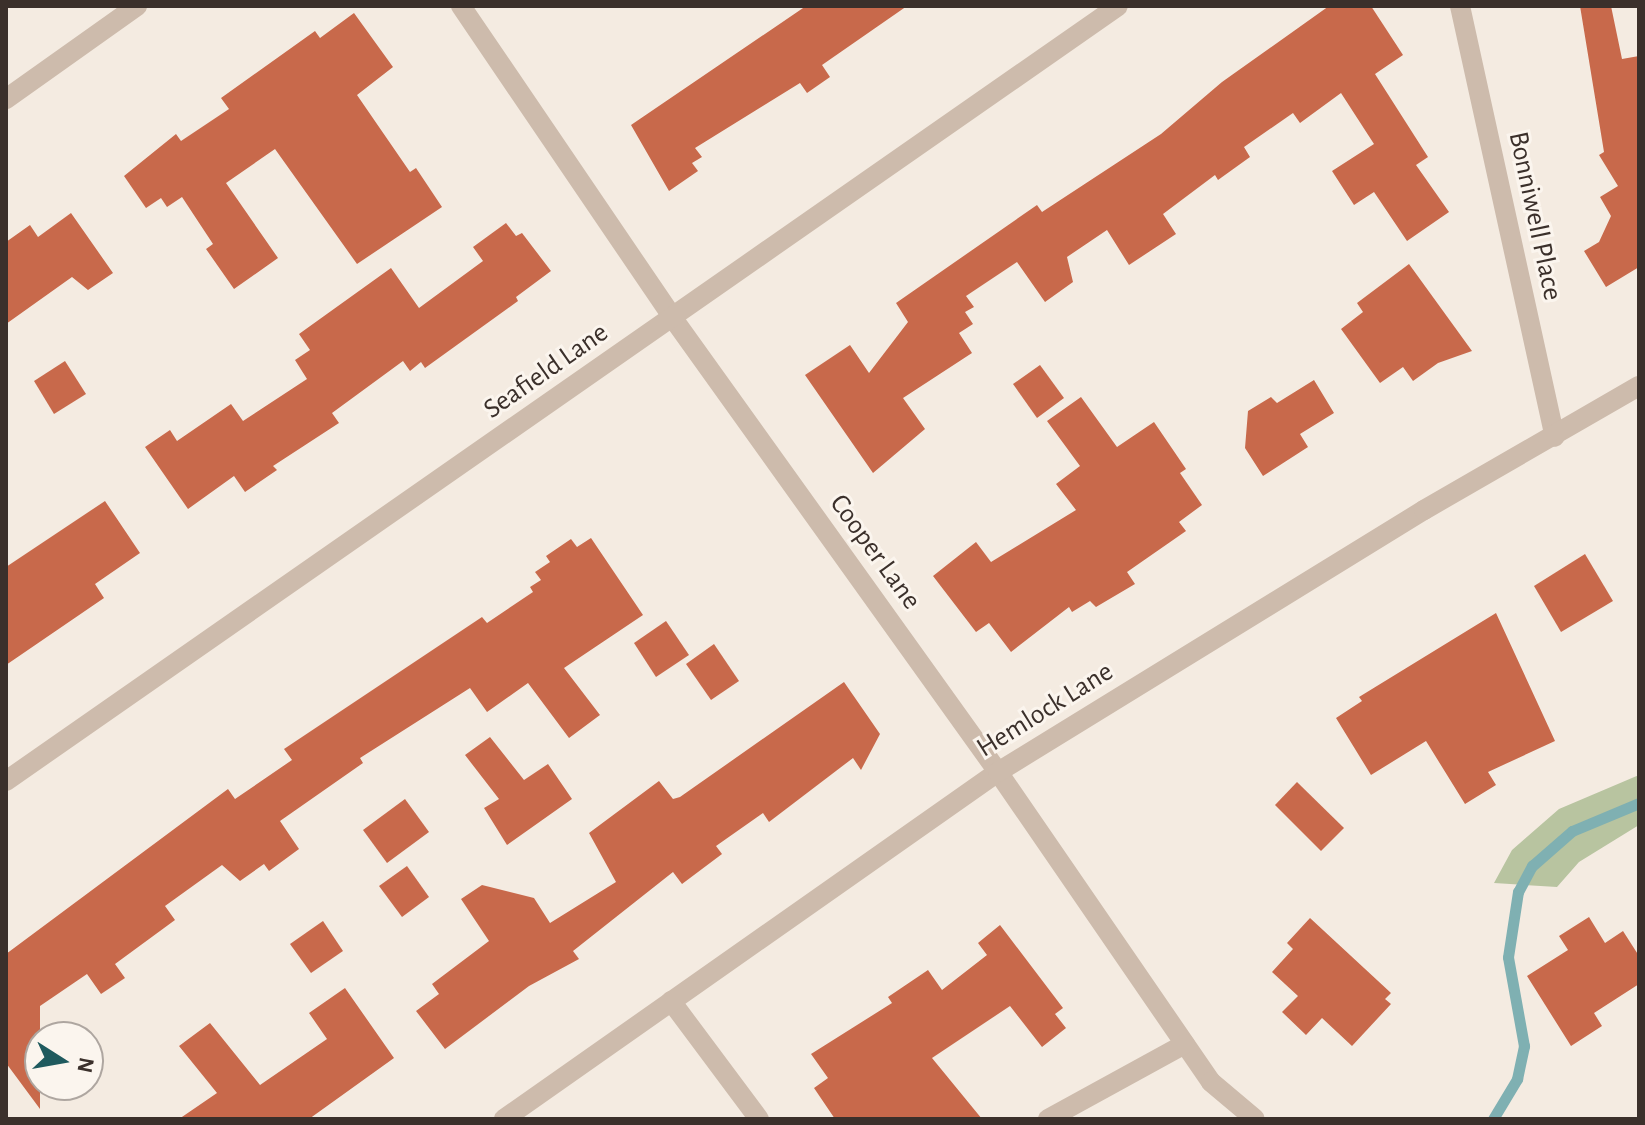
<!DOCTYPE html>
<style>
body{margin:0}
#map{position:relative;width:1645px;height:1125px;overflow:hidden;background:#f4ebe1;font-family:"Alegreya Sans",sans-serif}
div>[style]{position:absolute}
.green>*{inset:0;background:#b8c4a0}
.stream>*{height:11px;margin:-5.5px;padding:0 5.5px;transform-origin:5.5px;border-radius:5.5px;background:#7fb0b2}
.building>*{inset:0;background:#c8694b}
.minor>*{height:20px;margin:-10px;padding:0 10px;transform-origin:10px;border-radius:10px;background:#cdbbac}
span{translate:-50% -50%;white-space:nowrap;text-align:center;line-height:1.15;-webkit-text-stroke:6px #fbf5ee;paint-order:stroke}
.street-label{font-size:28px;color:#3b302b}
.frame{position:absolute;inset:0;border:8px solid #3b302b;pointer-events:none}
.north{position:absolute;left:24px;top:1021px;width:80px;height:80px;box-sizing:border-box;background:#fbf5ee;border:2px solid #aea6a0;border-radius:50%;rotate:101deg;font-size:22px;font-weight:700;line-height:32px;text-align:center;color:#3b302b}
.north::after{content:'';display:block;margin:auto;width:28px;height:36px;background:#1f5a5e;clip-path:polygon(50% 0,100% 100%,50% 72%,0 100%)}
</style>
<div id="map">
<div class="green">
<div style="clip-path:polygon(1639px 775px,1639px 825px,1579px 862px,1557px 887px,1494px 883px,1512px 850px,1559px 809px)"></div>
</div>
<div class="stream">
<div style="left:1493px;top:1119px;width:47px;rotate:-59deg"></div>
<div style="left:1517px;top:1079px;width:34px;rotate:-78deg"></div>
<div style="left:1524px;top:1046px;width:90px;rotate:-100.2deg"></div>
<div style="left:1508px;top:957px;width:66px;rotate:-81.3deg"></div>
<div style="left:1518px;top:892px;width:30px;rotate:-62deg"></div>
<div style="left:1532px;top:866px;width:53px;rotate:-41.2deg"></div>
<div style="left:1572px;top:831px;width:73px;rotate:-22.7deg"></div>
</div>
<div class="building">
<div style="clip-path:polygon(806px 6px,907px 6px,822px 65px,830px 77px,807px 93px,800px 83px,695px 148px,702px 157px,692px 163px,698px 171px,669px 191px,631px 125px)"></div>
<div style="clip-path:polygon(1329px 6px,1371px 6px,1403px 55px,1375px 74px,1428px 157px,1416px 165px,1449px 212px,1407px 241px,1374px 192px,1354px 205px,1332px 171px,1374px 144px,1341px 93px,1300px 123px,1293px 113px,1244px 147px,1250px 157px,1218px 180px,1215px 175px,1163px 214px,1176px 234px,1129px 265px,1107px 230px,1067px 257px,1073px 282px,1045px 302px,1017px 262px,966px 296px,974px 307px,965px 312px,973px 324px,959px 333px,972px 353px,903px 398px,925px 429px,873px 473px,805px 375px,850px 345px,869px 373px,908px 322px,896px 303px,1037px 205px,1042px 212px,1161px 134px,1222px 82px)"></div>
<div style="clip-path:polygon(1580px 6px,1611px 6px,1622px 59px,1639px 56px,1639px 267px,1606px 287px,1584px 251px,1599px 242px,1611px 216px,1600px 197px,1618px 186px,1599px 155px,1604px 152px)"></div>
<div style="clip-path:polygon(354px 13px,393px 67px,357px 95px,410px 172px,416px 168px,442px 207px,357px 264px,275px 149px,226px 183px,278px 258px,234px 289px,206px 249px,213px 244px,182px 197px,167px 207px,161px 198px,146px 208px,124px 176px,176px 134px,181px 141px,229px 109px,221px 98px,315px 31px,320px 38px)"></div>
<div style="clip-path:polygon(71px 213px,113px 273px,88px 290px,72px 277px,6px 324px,6px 242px,30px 225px,38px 237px)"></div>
<div style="clip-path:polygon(506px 223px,516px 236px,522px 233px,551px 271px,516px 297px,518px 301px,425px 368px,421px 362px,410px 371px,403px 361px,332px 413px,339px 423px,273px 466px,277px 470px,245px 492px,234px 476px,188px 509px,145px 447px,170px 430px,177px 441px,231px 404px,243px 421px,307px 379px,295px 360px,310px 350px,299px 334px,391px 268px,419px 308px,483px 261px,473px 247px)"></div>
<div style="clip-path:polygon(1409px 264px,1472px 351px,1438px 363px,1413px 381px,1403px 367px,1380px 383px,1341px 329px,1363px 312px,1357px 303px)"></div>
<div style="clip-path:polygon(65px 361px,86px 394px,54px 414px,34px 381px)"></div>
<div style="clip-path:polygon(1040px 365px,1064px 398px,1037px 418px,1013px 384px)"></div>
<div style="clip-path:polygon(1314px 380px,1334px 413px,1300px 434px,1308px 447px,1263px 476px,1245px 448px,1248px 411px,1271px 397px,1277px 403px)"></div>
<div style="clip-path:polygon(1081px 397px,1117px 447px,1154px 422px,1186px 469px,1180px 473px,1202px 505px,1179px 522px,1186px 531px,1127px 572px,1135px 584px,1096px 607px,1090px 601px,1072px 612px,1069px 607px,1011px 652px,989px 623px,976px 632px,933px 576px,976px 542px,991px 562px,1076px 510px,1056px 484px,1080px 466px,1047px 421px)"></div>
<div style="clip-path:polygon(105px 501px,140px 553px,95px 584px,104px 598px,6px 665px,6px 567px)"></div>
<div style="clip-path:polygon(591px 538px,643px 615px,564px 668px,600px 715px,569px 738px,528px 683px,487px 712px,470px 688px,360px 758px,363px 763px,280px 821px,299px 849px,269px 871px,264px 864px,240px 881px,222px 865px,165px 906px,175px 920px,115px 964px,125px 978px,101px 994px,87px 974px,40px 1006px,40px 1109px,6px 1063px,6px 954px,228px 789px,235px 799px,292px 760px,284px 749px,482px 617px,487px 623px,533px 592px,530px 587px,541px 580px,535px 572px,550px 562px,546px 556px,571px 539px,577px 547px)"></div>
<div style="clip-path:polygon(1585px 554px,1613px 601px,1561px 632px,1534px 586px)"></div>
<div style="clip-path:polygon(1496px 613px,1555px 741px,1488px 772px,1496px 785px,1465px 804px,1426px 741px,1371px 775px,1336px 718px,1362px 701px,1359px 697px)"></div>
<div style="clip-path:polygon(666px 621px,689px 655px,656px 677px,634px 643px)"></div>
<div style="clip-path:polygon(714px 644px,739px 681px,711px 700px,686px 664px)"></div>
<div style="clip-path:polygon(844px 682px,880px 734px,861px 770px,853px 758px,769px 822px,763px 813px,716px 846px,722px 854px,682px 884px,673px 872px,573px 951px,579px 959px,529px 986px,445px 1049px,416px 1011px,439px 994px,432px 984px,489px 941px,461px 899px,482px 885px,534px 898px,550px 923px,616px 882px,589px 833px,659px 781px,673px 799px,680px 797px)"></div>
<div style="clip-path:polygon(490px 737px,524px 780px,548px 764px,572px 799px,507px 845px,484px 808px,499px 799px,465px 755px)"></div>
<div style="clip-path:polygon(1297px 782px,1344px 828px,1321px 851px,1275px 805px)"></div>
<div style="clip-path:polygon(405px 799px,429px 832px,387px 863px,363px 830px)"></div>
<div style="clip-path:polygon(407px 866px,429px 897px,402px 917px,379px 886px)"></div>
<div style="clip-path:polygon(1589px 917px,1605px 943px,1623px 931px,1639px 956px,1639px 984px,1594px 1013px,1602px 1026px,1571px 1046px,1527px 976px,1568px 950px,1559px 936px)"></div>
<div style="clip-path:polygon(1310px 918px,1391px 993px,1385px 999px,1391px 1004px,1352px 1046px,1322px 1018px,1306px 1035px,1282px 1012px,1298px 996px,1272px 972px,1293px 949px,1287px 943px)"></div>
<div style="clip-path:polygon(323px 921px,343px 951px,311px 973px,290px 944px)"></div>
<div style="clip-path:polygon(1000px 925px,1063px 1008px,1055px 1014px,1066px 1028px,1042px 1047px,1010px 1006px,932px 1058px,982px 1119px,835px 1119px,814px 1088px,828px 1078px,811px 1054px,892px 1003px,888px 997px,928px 970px,942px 990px,987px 955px,978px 943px)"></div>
<div style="clip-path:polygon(345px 988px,394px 1058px,309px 1119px,179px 1119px,217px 1093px,179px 1046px,210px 1023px,260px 1085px,327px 1039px,309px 1013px)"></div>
</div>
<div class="minor">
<div style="left:461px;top:6px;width:376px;rotate:55.8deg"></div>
<div style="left:672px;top:317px;width:560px;rotate:54.38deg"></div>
<div style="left:998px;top:772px;width:376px;rotate:55.5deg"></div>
<div style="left:1211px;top:1082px;width:57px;rotate:40.1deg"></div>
<div style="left:1460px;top:6px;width:441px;rotate:77.6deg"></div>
<div style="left:6px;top:99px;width:161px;rotate:-35.4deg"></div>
<div style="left:6px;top:781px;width:1355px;rotate:-34.87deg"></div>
<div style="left:671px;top:1001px;width:147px;rotate:53.3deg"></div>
<div style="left:504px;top:1119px;width:604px;rotate:-35.09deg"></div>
<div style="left:998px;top:772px;width:500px;rotate:-31.59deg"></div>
<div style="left:1424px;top:510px;width:248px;rotate:-30deg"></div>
<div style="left:1048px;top:1119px;width:156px;rotate:-28.7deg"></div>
</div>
<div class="street-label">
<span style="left:1535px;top:216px;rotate:78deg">Bonniwell Place</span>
<span style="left:546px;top:371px;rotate:-35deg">Seafield Lane</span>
<span style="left:875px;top:552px;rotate:54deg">Cooper Lane</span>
<span style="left:1045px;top:710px;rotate:-32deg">Hemlock Lane</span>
</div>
<div class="frame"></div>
<div class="north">N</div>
</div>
